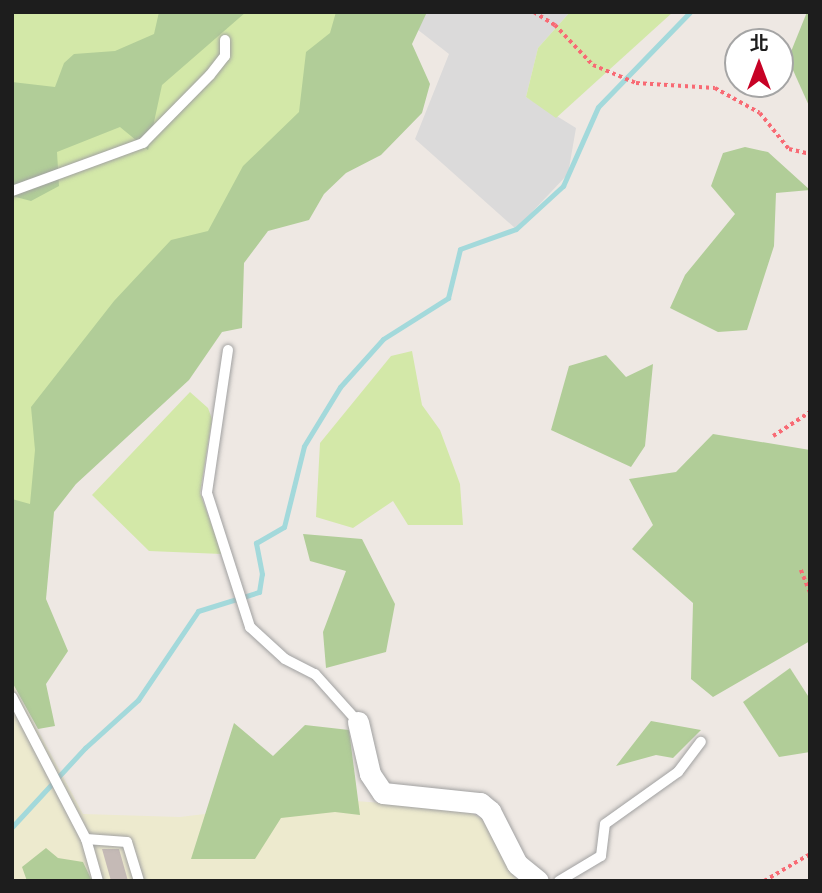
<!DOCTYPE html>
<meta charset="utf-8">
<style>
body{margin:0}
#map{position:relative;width:822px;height:893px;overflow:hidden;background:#eee8e3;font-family:"Fira Sans Condensed","Noto Sans TC",sans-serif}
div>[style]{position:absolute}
.residential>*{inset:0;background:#dbdada}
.farmland>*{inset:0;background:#edeace}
.grass>*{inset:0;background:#d3e8a8}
.forest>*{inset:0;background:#b1cd98}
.stream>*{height:5px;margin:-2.5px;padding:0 2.5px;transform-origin:2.5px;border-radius:2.5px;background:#a3d9db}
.building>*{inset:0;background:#c5bab6}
.path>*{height:3.5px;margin-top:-1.75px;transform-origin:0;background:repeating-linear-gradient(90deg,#f86a74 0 3.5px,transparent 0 7px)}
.roads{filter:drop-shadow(0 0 2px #a1a1a1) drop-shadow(0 0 2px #a1a1a1)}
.service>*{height:10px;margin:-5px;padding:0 5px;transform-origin:5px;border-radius:5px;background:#fff}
.minor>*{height:21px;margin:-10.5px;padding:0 10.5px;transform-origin:10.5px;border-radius:10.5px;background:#fff}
span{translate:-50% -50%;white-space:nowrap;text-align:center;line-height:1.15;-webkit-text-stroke:5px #fff;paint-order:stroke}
.frame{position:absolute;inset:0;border:14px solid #1d1d1d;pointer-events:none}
.north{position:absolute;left:724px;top:28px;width:70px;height:70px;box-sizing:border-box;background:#fff;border:2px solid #a5a5a5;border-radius:50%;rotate:0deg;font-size:19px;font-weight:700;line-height:28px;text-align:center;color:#1d1d1d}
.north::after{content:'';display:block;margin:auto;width:24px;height:32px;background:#c70225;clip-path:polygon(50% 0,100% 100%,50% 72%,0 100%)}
</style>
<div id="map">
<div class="residential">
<div style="clip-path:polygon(395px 12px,570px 12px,538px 48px,526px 97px,576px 128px,568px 174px,516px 229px,415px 139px,449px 54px)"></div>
</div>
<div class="farmland">
<div style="clip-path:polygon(12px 682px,83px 814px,180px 817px,328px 799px,465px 809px,482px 819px,518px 881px,12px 881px)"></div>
</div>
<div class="grass">
<div style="clip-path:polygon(12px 12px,387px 12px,12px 568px)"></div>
<div style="clip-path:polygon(570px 12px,673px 12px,556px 118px,526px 97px,538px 48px)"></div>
<div style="clip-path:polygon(412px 351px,422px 405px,440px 430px,460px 484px,463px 525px,408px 525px,393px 501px,353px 528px,316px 517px,320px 443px,391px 356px)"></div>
<div style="clip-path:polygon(190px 392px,208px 408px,212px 419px,200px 493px,222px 554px,149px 551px,92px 495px)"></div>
</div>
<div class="forest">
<div style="clip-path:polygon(159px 12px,246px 12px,162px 85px,148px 150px,120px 127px,57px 152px,59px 186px,31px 201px,12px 196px,12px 82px,55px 87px,64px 63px,74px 54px,115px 51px,154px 34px)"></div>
<div style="clip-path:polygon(336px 12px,427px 12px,412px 44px,430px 84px,422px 113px,381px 155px,346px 173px,324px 194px,309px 220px,268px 231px,244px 263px,242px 328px,222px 332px,189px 380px,76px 484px,54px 512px,46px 599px,68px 651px,46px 684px,55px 726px,38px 729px,12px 682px,12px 499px,30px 504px,35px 450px,31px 407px,114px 301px,171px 240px,208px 231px,243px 166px,299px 112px,306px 52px,330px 33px)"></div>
<div style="clip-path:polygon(807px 12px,810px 12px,810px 108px,788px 59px)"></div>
<div style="clip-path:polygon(745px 147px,768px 152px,810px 190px,776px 193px,774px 246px,747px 330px,718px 332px,670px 308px,685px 275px,735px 214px,711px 186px,723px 153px)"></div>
<div style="clip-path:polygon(606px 355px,626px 377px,653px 364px,645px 446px,631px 467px,551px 430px,569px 366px)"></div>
<div style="clip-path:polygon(713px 434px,810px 450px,810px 641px,713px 697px,691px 679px,693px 603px,632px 549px,653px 525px,629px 479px,676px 472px)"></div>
<div style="clip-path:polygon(303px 534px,362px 539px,395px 604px,386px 652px,326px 668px,323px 632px,346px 571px,310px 561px)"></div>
<div style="clip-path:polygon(790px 668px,810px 699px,810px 752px,779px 757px,743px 702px)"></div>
<div style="clip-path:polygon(651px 721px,701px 730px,673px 758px,656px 755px,616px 766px)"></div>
<div style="clip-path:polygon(234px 723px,273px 756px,305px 725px,349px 730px,360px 815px,335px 812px,281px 818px,255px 859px,191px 859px)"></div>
<div style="clip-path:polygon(46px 848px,58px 858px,83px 862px,92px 881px,27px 881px,22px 867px)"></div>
</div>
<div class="stream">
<div style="left:12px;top:827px;width:108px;rotate:-47.3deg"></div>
<div style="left:85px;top:748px;width:72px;rotate:-42.2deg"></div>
<div style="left:138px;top:700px;width:107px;rotate:-56deg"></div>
<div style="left:198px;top:611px;width:64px;rotate:-17.3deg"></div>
<div style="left:259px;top:592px;width:18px;rotate:-81deg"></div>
<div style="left:262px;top:574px;width:32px;rotate:-101deg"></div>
<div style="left:256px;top:543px;width:32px;rotate:-30deg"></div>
<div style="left:284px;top:527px;width:83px;rotate:-76.1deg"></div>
<div style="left:304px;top:446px;width:69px;rotate:-58.6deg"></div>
<div style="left:340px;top:387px;width:64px;rotate:-48.1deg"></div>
<div style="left:383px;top:339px;width:77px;rotate:-32.2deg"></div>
<div style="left:448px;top:298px;width:50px;rotate:-76.2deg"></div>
<div style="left:460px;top:249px;width:59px;rotate:-19.7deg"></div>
<div style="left:516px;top:229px;width:64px;rotate:-42.5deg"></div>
<div style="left:563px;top:186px;width:86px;rotate:-66.1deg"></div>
<div style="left:598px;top:107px;width:132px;rotate:-45.9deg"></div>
</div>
<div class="building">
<div style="clip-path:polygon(102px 849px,119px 849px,128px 881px,111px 881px)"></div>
</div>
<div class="path">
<div style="left:534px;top:12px;width:25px;rotate:32deg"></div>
<div style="left:555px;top:25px;width:55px;rotate:46.5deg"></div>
<div style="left:593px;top:65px;width:47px;rotate:22.7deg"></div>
<div style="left:636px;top:83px;width:79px;rotate:3.6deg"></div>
<div style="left:715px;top:88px;width:51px;rotate:29.1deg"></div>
<div style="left:760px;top:113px;width:46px;rotate:51.1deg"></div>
<div style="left:789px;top:149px;width:22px;rotate:13deg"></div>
<div style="left:773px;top:436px;width:44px;rotate:-33deg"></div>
<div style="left:801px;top:570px;width:24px;rotate:68deg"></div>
<div style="left:764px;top:881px;width:53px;rotate:-30.4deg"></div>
</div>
<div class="roads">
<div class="service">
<div style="left:12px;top:191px;width:140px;rotate:-20.1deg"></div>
<div style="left:143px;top:143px;width:95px;rotate:-45.4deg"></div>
<div style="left:210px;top:75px;width:24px;rotate:-52deg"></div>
<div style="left:225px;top:56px;width:16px;rotate:-90deg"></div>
<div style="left:228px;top:350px;width:145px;rotate:98.4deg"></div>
<div style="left:207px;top:493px;width:141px;rotate:72.2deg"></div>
<div style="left:250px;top:627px;width:47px;rotate:42.4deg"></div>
<div style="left:285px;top:659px;width:34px;rotate:27deg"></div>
<div style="left:315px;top:674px;width:64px;rotate:48.1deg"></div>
<div style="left:12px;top:697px;width:160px;rotate:62.5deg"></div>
<div style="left:86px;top:839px;width:44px;rotate:74.1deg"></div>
<div style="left:86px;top:839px;width:41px;rotate:4.2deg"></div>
<div style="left:127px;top:842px;width:41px;rotate:72.9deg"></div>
<div style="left:559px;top:881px;width:49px;rotate:-30.8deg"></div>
<div style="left:601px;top:856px;width:32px;rotate:-83deg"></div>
<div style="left:605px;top:824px;width:90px;rotate:-35.5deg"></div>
<div style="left:678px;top:772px;width:38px;rotate:-53deg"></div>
</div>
<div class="minor">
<div style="left:358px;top:722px;width:53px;rotate:77deg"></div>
<div style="left:370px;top:774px;width:23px;rotate:56deg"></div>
<div style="left:383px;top:793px;width:98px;rotate:5.9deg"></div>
<div style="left:480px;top:803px;width:13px;rotate:39deg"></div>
<div style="left:490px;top:811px;width:59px;rotate:63deg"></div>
<div style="left:517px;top:864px;width:27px;rotate:39deg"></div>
</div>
</div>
<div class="frame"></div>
<div class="north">北</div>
</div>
